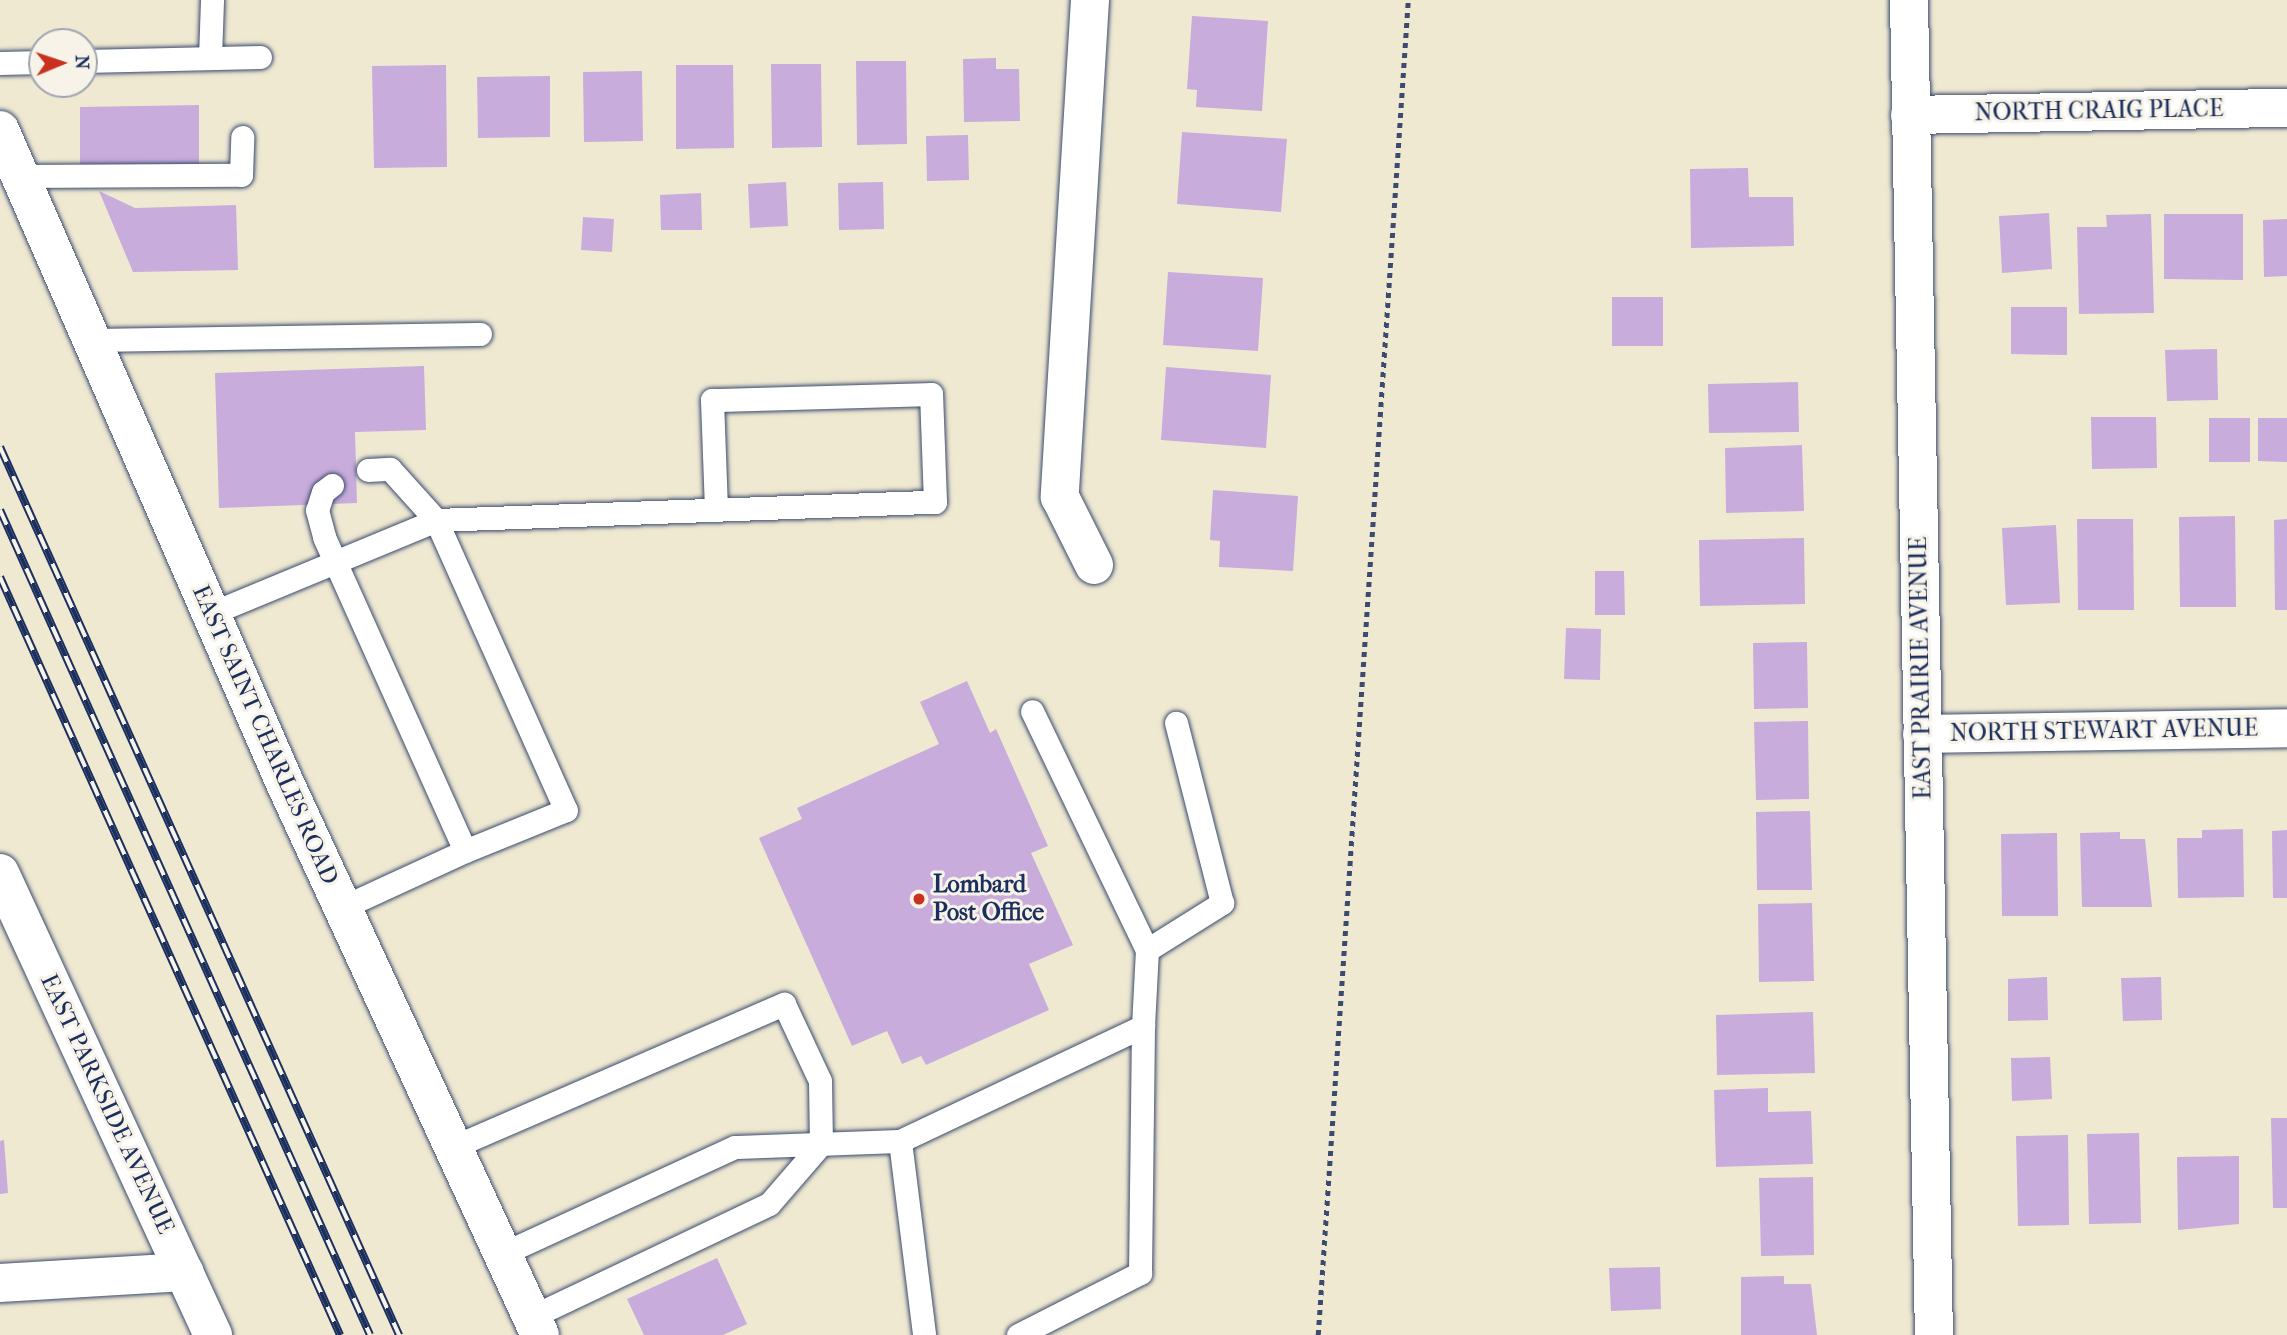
<!DOCTYPE html>
<style>
body{margin:0}
#map{position:relative;width:2287px;height:1335px;overflow:hidden;background:#efe9d2;font-family:"IM FELL French Canon",serif}
div>[style]{position:absolute}
.building>*{inset:0;background:#c8acdb}
.path>*{height:4.5px;margin-top:-2.25px;transform-origin:0;background:repeating-linear-gradient(90deg,#3b4b6f 0 5px,transparent 0 10px)}
.roads{filter:drop-shadow(0 0 2px #3b4b6f) drop-shadow(0 0 2px #3b4b6f)}
.service>*{height:23px;margin:-11.5px;padding:0 11.5px;transform-origin:11.5px;border-radius:11.5px;background:#fff}
.minor>*{height:38px;margin:-19px;padding:0 19px;transform-origin:19px;border-radius:19px;background:#fff}
.secondary>*{height:38px;margin:-19px;padding:0 19px;transform-origin:19px;border-radius:19px;background:#fff}
.rail>*{height:8px;margin-top:-4px;transform-origin:0;background:repeating-linear-gradient(90deg,#f7f3e8 0 16px,#1b2f5e 0 32px);box-sizing:border-box;border-block:2px solid #1b2f5e}
.dots>*{width:19px;height:19px;translate:-50% -50%;box-sizing:border-box;border:4px solid #f7f3e8;border-radius:50%}
span{translate:-50% -50%;white-space:nowrap;text-align:center;line-height:1.15;-webkit-text-stroke:6px #f7f3e8;paint-order:stroke}
.street-label{font-size:24px;color:#1b2f5e}
.poi-label{font-size:24px;color:#1b2f5e;font-weight:700}
.left{translate:0 -50%;text-align:left}
.north{position:absolute;left:28px;top:28px;width:70px;height:70px;box-sizing:border-box;background:#f7f3e8;border:2px solid #9fa5b1;border-radius:50%;rotate:88deg;font-size:19px;font-weight:700;line-height:28px;text-align:center;color:#1b2f5e}
.north::after{content:'';display:block;margin:auto;width:24px;height:32px;background:#c8321e;clip-path:polygon(50% 0,100% 100%,50% 72%,0 100%)}
</style>
<div id="map">
<div class="building">
<div style="clip-path:polygon(1192px 16px,1268px 21px,1262px 111px,1196px 107px,1197px 90px,1187px 89px)"></div>
<div style="clip-path:polygon(996px 58px,996px 69px,1019px 69px,1020px 121px,964px 122px,963px 59px)"></div>
<div style="clip-path:polygon(856px 61px,906px 61px,907px 144px,857px 145px)"></div>
<div style="clip-path:polygon(771px 64px,821px 64px,822px 147px,772px 148px)"></div>
<div style="clip-path:polygon(446px 65px,447px 167px,374px 168px,372px 66px)"></div>
<div style="clip-path:polygon(676px 65px,733px 65px,734px 148px,676px 149px)"></div>
<div style="clip-path:polygon(642px 71px,643px 141px,584px 142px,583px 72px)"></div>
<div style="clip-path:polygon(550px 76px,550px 137px,478px 138px,477px 77px)"></div>
<div style="clip-path:polygon(199px 105px,199px 165px,80px 167px,80px 107px)"></div>
<div style="clip-path:polygon(1182px 132px,1287px 139px,1281px 212px,1177px 204px)"></div>
<div style="clip-path:polygon(968px 135px,969px 180px,927px 181px,926px 136px)"></div>
<div style="clip-path:polygon(1748px 168px,1749px 197px,1793px 197px,1794px 246px,1691px 248px,1690px 169px)"></div>
<div style="clip-path:polygon(786px 182px,788px 226px,750px 228px,748px 184px)"></div>
<div style="clip-path:polygon(883px 182px,884px 229px,839px 230px,838px 183px)"></div>
<div style="clip-path:polygon(99px 191px,135px 208px,236px 205px,238px 270px,133px 272px)"></div>
<div style="clip-path:polygon(701px 193px,702px 230px,661px 230px,660px 195px)"></div>
<div style="clip-path:polygon(2049px 213px,2052px 269px,2002px 273px,1999px 216px)"></div>
<div style="clip-path:polygon(2151px 214px,2154px 313px,2079px 314px,2077px 227px,2107px 227px,2106px 215px)"></div>
<div style="clip-path:polygon(2164px 214px,2243px 214px,2243px 280px,2164px 279px)"></div>
<div style="clip-path:polygon(583px 217px,614px 219px,612px 252px,581px 250px)"></div>
<div style="clip-path:polygon(2287px 219px,2287px 276px,2264px 277px,2263px 220px)"></div>
<div style="clip-path:polygon(1168px 272px,1263px 278px,1258px 351px,1163px 345px)"></div>
<div style="clip-path:polygon(1612px 297px,1663px 297px,1663px 346px,1612px 346px)"></div>
<div style="clip-path:polygon(2011px 307px,2067px 307px,2067px 355px,2011px 354px)"></div>
<div style="clip-path:polygon(2217px 349px,2218px 400px,2167px 401px,2165px 350px)"></div>
<div style="clip-path:polygon(424px 366px,426px 430px,355px 432px,357px 503px,219px 508px,215px 373px)"></div>
<div style="clip-path:polygon(1166px 367px,1271px 375px,1266px 448px,1161px 440px)"></div>
<div style="clip-path:polygon(1798px 382px,1799px 432px,1709px 433px,1708px 384px)"></div>
<div style="clip-path:polygon(2091px 417px,2156px 417px,2157px 468px,2092px 469px)"></div>
<div style="clip-path:polygon(2209px 418px,2250px 418px,2250px 462px,2209px 462px)"></div>
<div style="clip-path:polygon(2258px 418px,2287px 418px,2287px 462px,2258px 461px)"></div>
<div style="clip-path:polygon(1802px 445px,1804px 511px,1726px 513px,1725px 448px)"></div>
<div style="clip-path:polygon(1213px 490px,1298px 496px,1293px 571px,1219px 567px,1220px 541px,1210px 540px)"></div>
<div style="clip-path:polygon(2235px 516px,2236px 607px,2180px 607px,2179px 517px)"></div>
<div style="clip-path:polygon(2077px 519px,2133px 519px,2134px 610px,2078px 610px)"></div>
<div style="clip-path:polygon(2287px 519px,2287px 610px,2275px 610px,2274px 520px)"></div>
<div style="clip-path:polygon(2056px 525px,2060px 603px,2006px 605px,2002px 528px)"></div>
<div style="clip-path:polygon(1804px 538px,1805px 604px,1700px 606px,1699px 540px)"></div>
<div style="clip-path:polygon(1595px 571px,1624px 571px,1625px 615px,1595px 615px)"></div>
<div style="clip-path:polygon(1566px 628px,1601px 629px,1600px 680px,1564px 679px)"></div>
<div style="clip-path:polygon(1807px 642px,1808px 708px,1754px 709px,1753px 643px)"></div>
<div style="clip-path:polygon(967px 681px,990px 733px,996px 729px,1048px 846px,1031px 853px,1073px 945px,1029px 964px,1049px 1010px,926px 1065px,921px 1056px,902px 1064px,887px 1031px,852px 1046px,759px 838px,802px 819px,797px 808px,939px 744px,920px 702px)"></div>
<div style="clip-path:polygon(1808px 721px,1809px 799px,1756px 800px,1754px 722px)"></div>
<div style="clip-path:polygon(1810px 811px,1812px 890px,1757px 890px,1756px 812px)"></div>
<div style="clip-path:polygon(2243px 829px,2244px 897px,2178px 898px,2177px 838px,2202px 838px,2202px 830px)"></div>
<div style="clip-path:polygon(2287px 830px,2287px 898px,2273px 898px,2272px 831px)"></div>
<div style="clip-path:polygon(2120px 832px,2120px 839px,2145px 839px,2152px 907px,2082px 907px,2080px 833px)"></div>
<div style="clip-path:polygon(2057px 833px,2058px 916px,2002px 916px,2001px 834px)"></div>
<div style="clip-path:polygon(1812px 903px,1814px 981px,1759px 982px,1758px 904px)"></div>
<div style="clip-path:polygon(2047px 977px,2048px 1020px,2008px 1021px,2008px 979px)"></div>
<div style="clip-path:polygon(2161px 977px,2162px 1020px,2123px 1021px,2121px 978px)"></div>
<div style="clip-path:polygon(1813px 1012px,1815px 1073px,1717px 1075px,1716px 1015px)"></div>
<div style="clip-path:polygon(2050px 1057px,2052px 1099px,2012px 1101px,2011px 1058px)"></div>
<div style="clip-path:polygon(1768px 1088px,1768px 1112px,1811px 1111px,1813px 1164px,1716px 1167px,1714px 1090px)"></div>
<div style="clip-path:polygon(2271px 1118px,2287px 1118px,2287px 1208px,2273px 1208px)"></div>
<div style="clip-path:polygon(2139px 1133px,2141px 1223px,2089px 1224px,2087px 1134px)"></div>
<div style="clip-path:polygon(2068px 1135px,2069px 1225px,2018px 1226px,2016px 1136px)"></div>
<div style="clip-path:polygon(4px 1140px,8px 1193px,0 1194px,0 1141px)"></div>
<div style="clip-path:polygon(2239px 1156px,2239px 1224px,2178px 1230px,2177px 1157px)"></div>
<div style="clip-path:polygon(1813px 1177px,1814px 1255px,1761px 1256px,1759px 1178px)"></div>
<div style="clip-path:polygon(717px 1258px,747px 1324px,723px 1335px,644px 1335px,627px 1299px)"></div>
<div style="clip-path:polygon(1660px 1267px,1661px 1309px,1611px 1311px,1609px 1268px)"></div>
<div style="clip-path:polygon(1784px 1276px,1784px 1284px,1811px 1284px,1817px 1335px,1741px 1335px,1741px 1277px)"></div>
</div>
<div class="path">
<div style="left:1318px;top:1335px;width:1338px;rotate:-86.14deg"></div>
</div>
<div class="roads">
<div class="service">
<div style="left:210px;top:58px;width:58px;rotate:-88deg"></div>
<div style="left:84px;top:61px;width:176px;rotate:-1.3deg"></div>
<div style="left:0;top:63px;width:42px;rotate:-1.4deg"></div>
<div style="left:19px;top:176px;width:222px;rotate:-0.3deg"></div>
<div style="left:241px;top:175px;width:38px;rotate:-88deg"></div>
<div style="left:89px;top:340px;width:391px;rotate:-0.9deg"></div>
<div style="left:368px;top:470px;width:22px;rotate:-3deg"></div>
<div style="left:390px;top:469px;width:69px;rotate:48deg"></div>
<div style="left:436px;top:520px;width:499px;rotate:-2.1deg"></div>
<div style="left:935px;top:502px;width:108px;rotate:-92.1deg"></div>
<div style="left:931px;top:394px;width:219px;rotate:178.4deg"></div>
<div style="left:712px;top:400px;width:110px;rotate:87.9deg"></div>
<div style="left:332px;top:485px;width:11px;rotate:142deg"></div>
<div style="left:323px;top:492px;width:19px;rotate:108deg"></div>
<div style="left:317px;top:510px;width:28px;rotate:75deg"></div>
<div style="left:324px;top:537px;width:344px;rotate:65.8deg"></div>
<div style="left:465px;top:851px;width:134px;rotate:155.3deg"></div>
<div style="left:212px;top:613px;width:243px;rotate:-22.5deg"></div>
<div style="left:436px;top:520px;width:318px;rotate:65.9deg"></div>
<div style="left:566px;top:810px;width:109px;rotate:157.9deg"></div>
<div style="left:1147px;top:950px;width:89px;rotate:-32.1deg"></div>
<div style="left:1222px;top:903px;width:186px;rotate:-104.3deg"></div>
<div style="left:900px;top:1141px;width:195px;rotate:82.9deg"></div>
<div style="left:453px;top:1147px;width:361px;rotate:-23.4deg"></div>
<div style="left:784px;top:1004px;width:85px;rotate:64.9deg"></div>
<div style="left:820px;top:1081px;width:63px;rotate:89.1deg"></div>
<div style="left:821px;top:1144px;width:79px;rotate:130.9deg"></div>
<div style="left:769px;top:1204px;width:263px;rotate:154.6deg"></div>
<div style="left:502px;top:1254px;width:256px;rotate:-24.7deg"></div>
<div style="left:735px;top:1147px;width:165px;rotate:-2.1deg"></div>
<div style="left:900px;top:1141px;width:269px;rotate:-25.3deg"></div>
<div style="left:1143px;top:1026px;width:76px;rotate:-87deg"></div>
<div style="left:1147px;top:950px;width:265px;rotate:-115.7deg"></div>
<div style="left:1018px;top:1335px;width:137px;rotate:-26.9deg"></div>
<div style="left:1140px;top:1273px;width:247px;rotate:-89.3deg"></div>
</div>
<div class="minor">
<div style="left:1090px;top:0;width:498px;rotate:93.5deg"></div>
<div style="left:1060px;top:497px;width:76px;rotate:63.4deg"></div>
<div style="left:1909px;top:0;width:1335px;rotate:88.93deg"></div>
<div style="left:1910px;top:115px;width:377px;rotate:-1.1deg"></div>
<div style="left:1922px;top:734px;width:365px;rotate:-0.9deg"></div>
<div style="left:0;top:873px;width:509px;rotate:65.25deg"></div>
<div style="left:0;top:1283px;width:185px;rotate:-3.4deg"></div>
</div>
<div class="secondary">
<div style="left:0;top:130px;width:710px;rotate:66.43deg"></div>
<div style="left:284px;top:781px;width:610px;rotate:65.2deg"></div>
</div>
</div>
<div class="rail">
<div style="left:0;top:447px;width:974px;rotate:65.8deg"></div>
<div style="left:0;top:510px;width:904px;rotate:65.84deg"></div>
<div style="left:0;top:577px;width:831px;rotate:65.84deg"></div>
</div>
<div class="dots">
<div style="left:919px;top:899px;background:#c8321e"></div>
</div>
<div class="street-label">
<span style="left:2099px;top:111px;rotate:-1deg">NORTH CRAIG PLACE</span>
<span style="left:1921px;top:668px;rotate:-91deg">EAST PRAIRIE AVENUE</span>
<span style="left:2104px;top:731px;rotate:-1deg">NORTH STEWART AVENUE</span>
<span style="left:265px;top:735px;rotate:66deg">EAST SAINT CHARLES ROAD</span>
<span style="left:107px;top:1104px;rotate:65deg">EAST PARKSIDE AVENUE</span>
</div>
<div class="poi-label">
<span class="left" style="left:933px;top:899px">Lombard<br>Post Office</span>
</div>
<div class="north">N</div>
</div>
